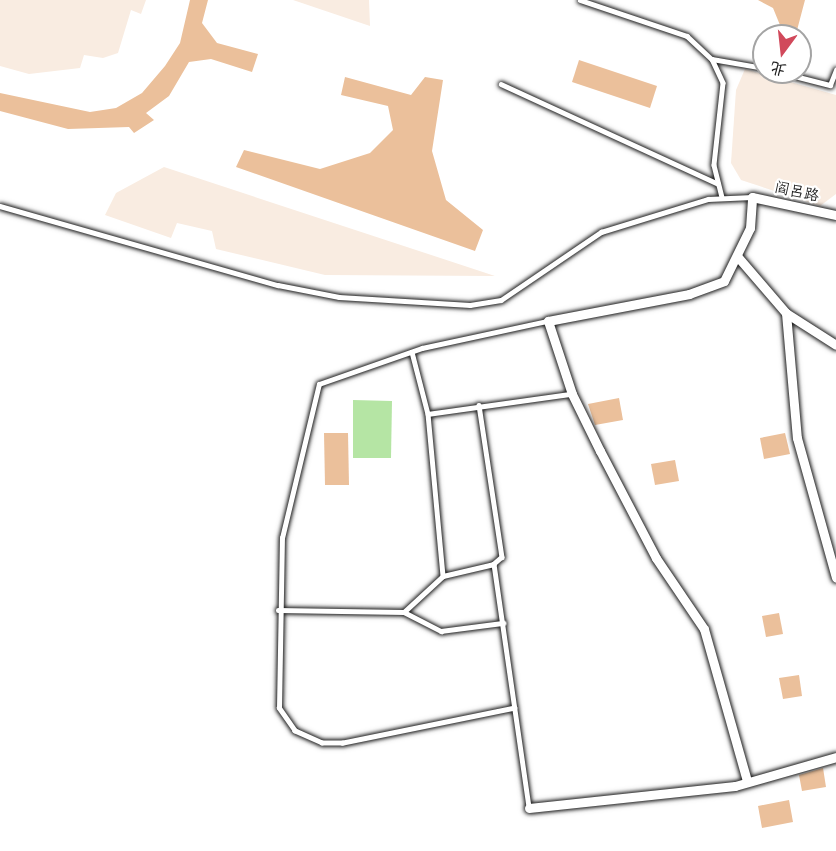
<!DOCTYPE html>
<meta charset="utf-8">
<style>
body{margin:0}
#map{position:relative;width:836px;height:851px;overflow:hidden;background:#fff;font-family:Mali,"LXGW WenKai TC",sans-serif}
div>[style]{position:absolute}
.built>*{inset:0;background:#f9ece1}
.green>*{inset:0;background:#b5e5a4}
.building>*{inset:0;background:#ebc09b}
.roads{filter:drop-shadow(0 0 2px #1c1c1c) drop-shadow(0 0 2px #1c1c1c)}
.lane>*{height:4.5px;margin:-2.25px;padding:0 2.25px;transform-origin:2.25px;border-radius:2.25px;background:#fff}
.street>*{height:9px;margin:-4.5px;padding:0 4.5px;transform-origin:4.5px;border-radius:4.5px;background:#fff}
span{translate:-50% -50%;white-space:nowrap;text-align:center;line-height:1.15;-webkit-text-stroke:4.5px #fff;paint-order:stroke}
.street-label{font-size:15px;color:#1c1c1c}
.north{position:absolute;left:752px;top:24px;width:60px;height:60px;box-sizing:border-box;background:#fff;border:2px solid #a4a4a4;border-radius:50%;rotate:195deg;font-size:16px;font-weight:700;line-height:24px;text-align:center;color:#1c1c1c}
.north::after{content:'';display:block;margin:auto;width:21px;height:27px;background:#d1495b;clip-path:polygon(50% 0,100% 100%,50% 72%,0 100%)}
</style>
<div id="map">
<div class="built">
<div style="clip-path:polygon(0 0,146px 0,141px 14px,131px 10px,118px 53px,103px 58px,84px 55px,80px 68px,29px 74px,0 66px)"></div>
<div style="clip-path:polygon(293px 0,369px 0,370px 26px)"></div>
<div style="clip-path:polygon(745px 69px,836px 95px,836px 194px,820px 206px,741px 180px,731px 163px,736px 90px)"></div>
<div style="clip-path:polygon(164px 167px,495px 276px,325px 275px,216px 249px,212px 231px,177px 223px,171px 238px,105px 215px,116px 193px)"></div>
</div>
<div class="green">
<div style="clip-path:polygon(353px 400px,392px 401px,391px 458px,353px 458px)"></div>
</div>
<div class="building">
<div style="clip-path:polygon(190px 0,208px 0,202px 23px,217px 43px,258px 54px,252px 72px,211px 59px,189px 62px,169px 96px,146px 113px,154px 120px,134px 133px,129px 127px,68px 129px,0 111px,0 93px,90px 112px,116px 108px,142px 93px,165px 66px,180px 43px)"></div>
<div style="clip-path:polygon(758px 0,805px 0,796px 34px,782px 30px,773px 8px)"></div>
<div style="clip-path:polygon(579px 60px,657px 86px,650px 108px,572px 82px)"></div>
<div style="clip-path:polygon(345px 77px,411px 95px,425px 77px,443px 80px,432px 151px,446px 200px,483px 230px,475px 251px,236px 167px,244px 150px,320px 169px,370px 153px,393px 130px,388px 106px,341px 95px)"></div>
<div style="clip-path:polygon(619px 398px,623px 420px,595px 425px,588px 404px)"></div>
<div style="clip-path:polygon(324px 433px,348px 433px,349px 485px,325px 485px)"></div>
<div style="clip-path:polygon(785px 433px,790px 454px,764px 459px,760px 438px)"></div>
<div style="clip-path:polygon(675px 460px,679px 481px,655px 485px,651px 464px)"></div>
<div style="clip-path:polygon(779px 613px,783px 634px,766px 637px,762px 616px)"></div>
<div style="clip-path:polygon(799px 675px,802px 696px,783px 699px,779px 678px)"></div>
<div style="clip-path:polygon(823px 768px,826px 787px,802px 791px,799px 775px)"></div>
<div style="clip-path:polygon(789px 800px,793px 822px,762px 828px,758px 806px)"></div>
</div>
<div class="roads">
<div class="lane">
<div style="left:580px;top:0;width:113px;rotate:18.6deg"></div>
<div style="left:687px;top:36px;width:34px;rotate:43deg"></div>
<div style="left:712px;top:59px;width:26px;rotate:65deg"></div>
<div style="left:723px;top:83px;width:82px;rotate:96.3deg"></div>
<div style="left:714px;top:165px;width:33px;rotate:76deg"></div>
<div style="left:712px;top:59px;width:53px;rotate:9.8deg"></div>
<div style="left:779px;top:72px;width:53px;rotate:14.3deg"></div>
<div style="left:830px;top:85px;width:16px;rotate:-68deg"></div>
<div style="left:501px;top:84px;width:239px;rotate:24.7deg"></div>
<div style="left:0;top:206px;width:289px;rotate:15.9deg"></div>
<div style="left:278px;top:285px;width:62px;rotate:11.1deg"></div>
<div style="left:339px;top:297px;width:131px;rotate:3.5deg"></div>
<div style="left:470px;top:305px;width:31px;rotate:-9deg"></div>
<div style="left:501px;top:300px;width:121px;rotate:-34.2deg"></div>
<div style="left:601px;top:232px;width:112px;rotate:-17.1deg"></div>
<div style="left:708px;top:199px;width:44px;rotate:-2.6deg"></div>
<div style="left:412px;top:352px;width:64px;rotate:75.5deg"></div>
<div style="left:428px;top:414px;width:163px;rotate:84.7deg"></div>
<div style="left:443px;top:576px;width:52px;rotate:-13.2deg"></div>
<div style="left:494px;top:564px;width:246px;rotate:81.8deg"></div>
<div style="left:479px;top:405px;width:154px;rotate:81.4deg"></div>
<div style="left:502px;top:557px;width:11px;rotate:139deg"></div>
<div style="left:428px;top:414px;width:144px;rotate:-8deg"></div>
<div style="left:278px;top:610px;width:126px;rotate:0.9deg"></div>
<div style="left:404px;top:612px;width:53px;rotate:-42.7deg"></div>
<div style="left:404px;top:612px;width:42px;rotate:27.2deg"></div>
<div style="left:441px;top:631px;width:63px;rotate:-7.4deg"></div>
<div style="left:515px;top:708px;width:176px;rotate:168.5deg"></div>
<div style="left:343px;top:743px;width:21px;rotate:180deg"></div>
<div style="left:322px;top:743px;width:30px;rotate:-156deg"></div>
<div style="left:295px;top:731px;width:28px;rotate:-125deg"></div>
<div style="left:279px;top:708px;width:170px;rotate:-89deg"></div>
<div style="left:282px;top:538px;width:158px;rotate:-76.5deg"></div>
<div style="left:319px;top:384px;width:109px;rotate:-19.3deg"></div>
<div style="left:422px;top:348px;width:128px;rotate:-12.2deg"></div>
</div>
<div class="street">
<div style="left:737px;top:256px;width:75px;rotate:49.3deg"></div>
<div style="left:786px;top:313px;width:59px;rotate:32.6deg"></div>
<div style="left:786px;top:313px;width:125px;rotate:85deg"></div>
<div style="left:797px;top:438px;width:145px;rotate:74.4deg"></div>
<div style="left:747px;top:781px;width:158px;rotate:-105.8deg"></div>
<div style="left:704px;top:629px;width:86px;rotate:-124.1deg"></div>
<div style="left:656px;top:558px;width:121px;rotate:-117.6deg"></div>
<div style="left:600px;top:451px;width:64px;rotate:-116.2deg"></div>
<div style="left:572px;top:394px;width:77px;rotate:-108.2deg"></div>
<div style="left:548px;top:321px;width:144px;rotate:-10.8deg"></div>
<div style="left:689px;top:294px;width:37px;rotate:-20deg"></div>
<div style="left:724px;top:281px;width:59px;rotate:-63.9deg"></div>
<div style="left:750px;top:228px;width:31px;rotate:-86deg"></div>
<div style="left:752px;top:197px;width:86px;rotate:12.1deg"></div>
<div style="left:529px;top:808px;width:207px;rotate:-6.1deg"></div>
<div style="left:735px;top:786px;width:105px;rotate:-16deg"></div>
</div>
</div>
<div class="street-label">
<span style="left:797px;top:191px;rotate:12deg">阎吕路</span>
</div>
<div class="north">北</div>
</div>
